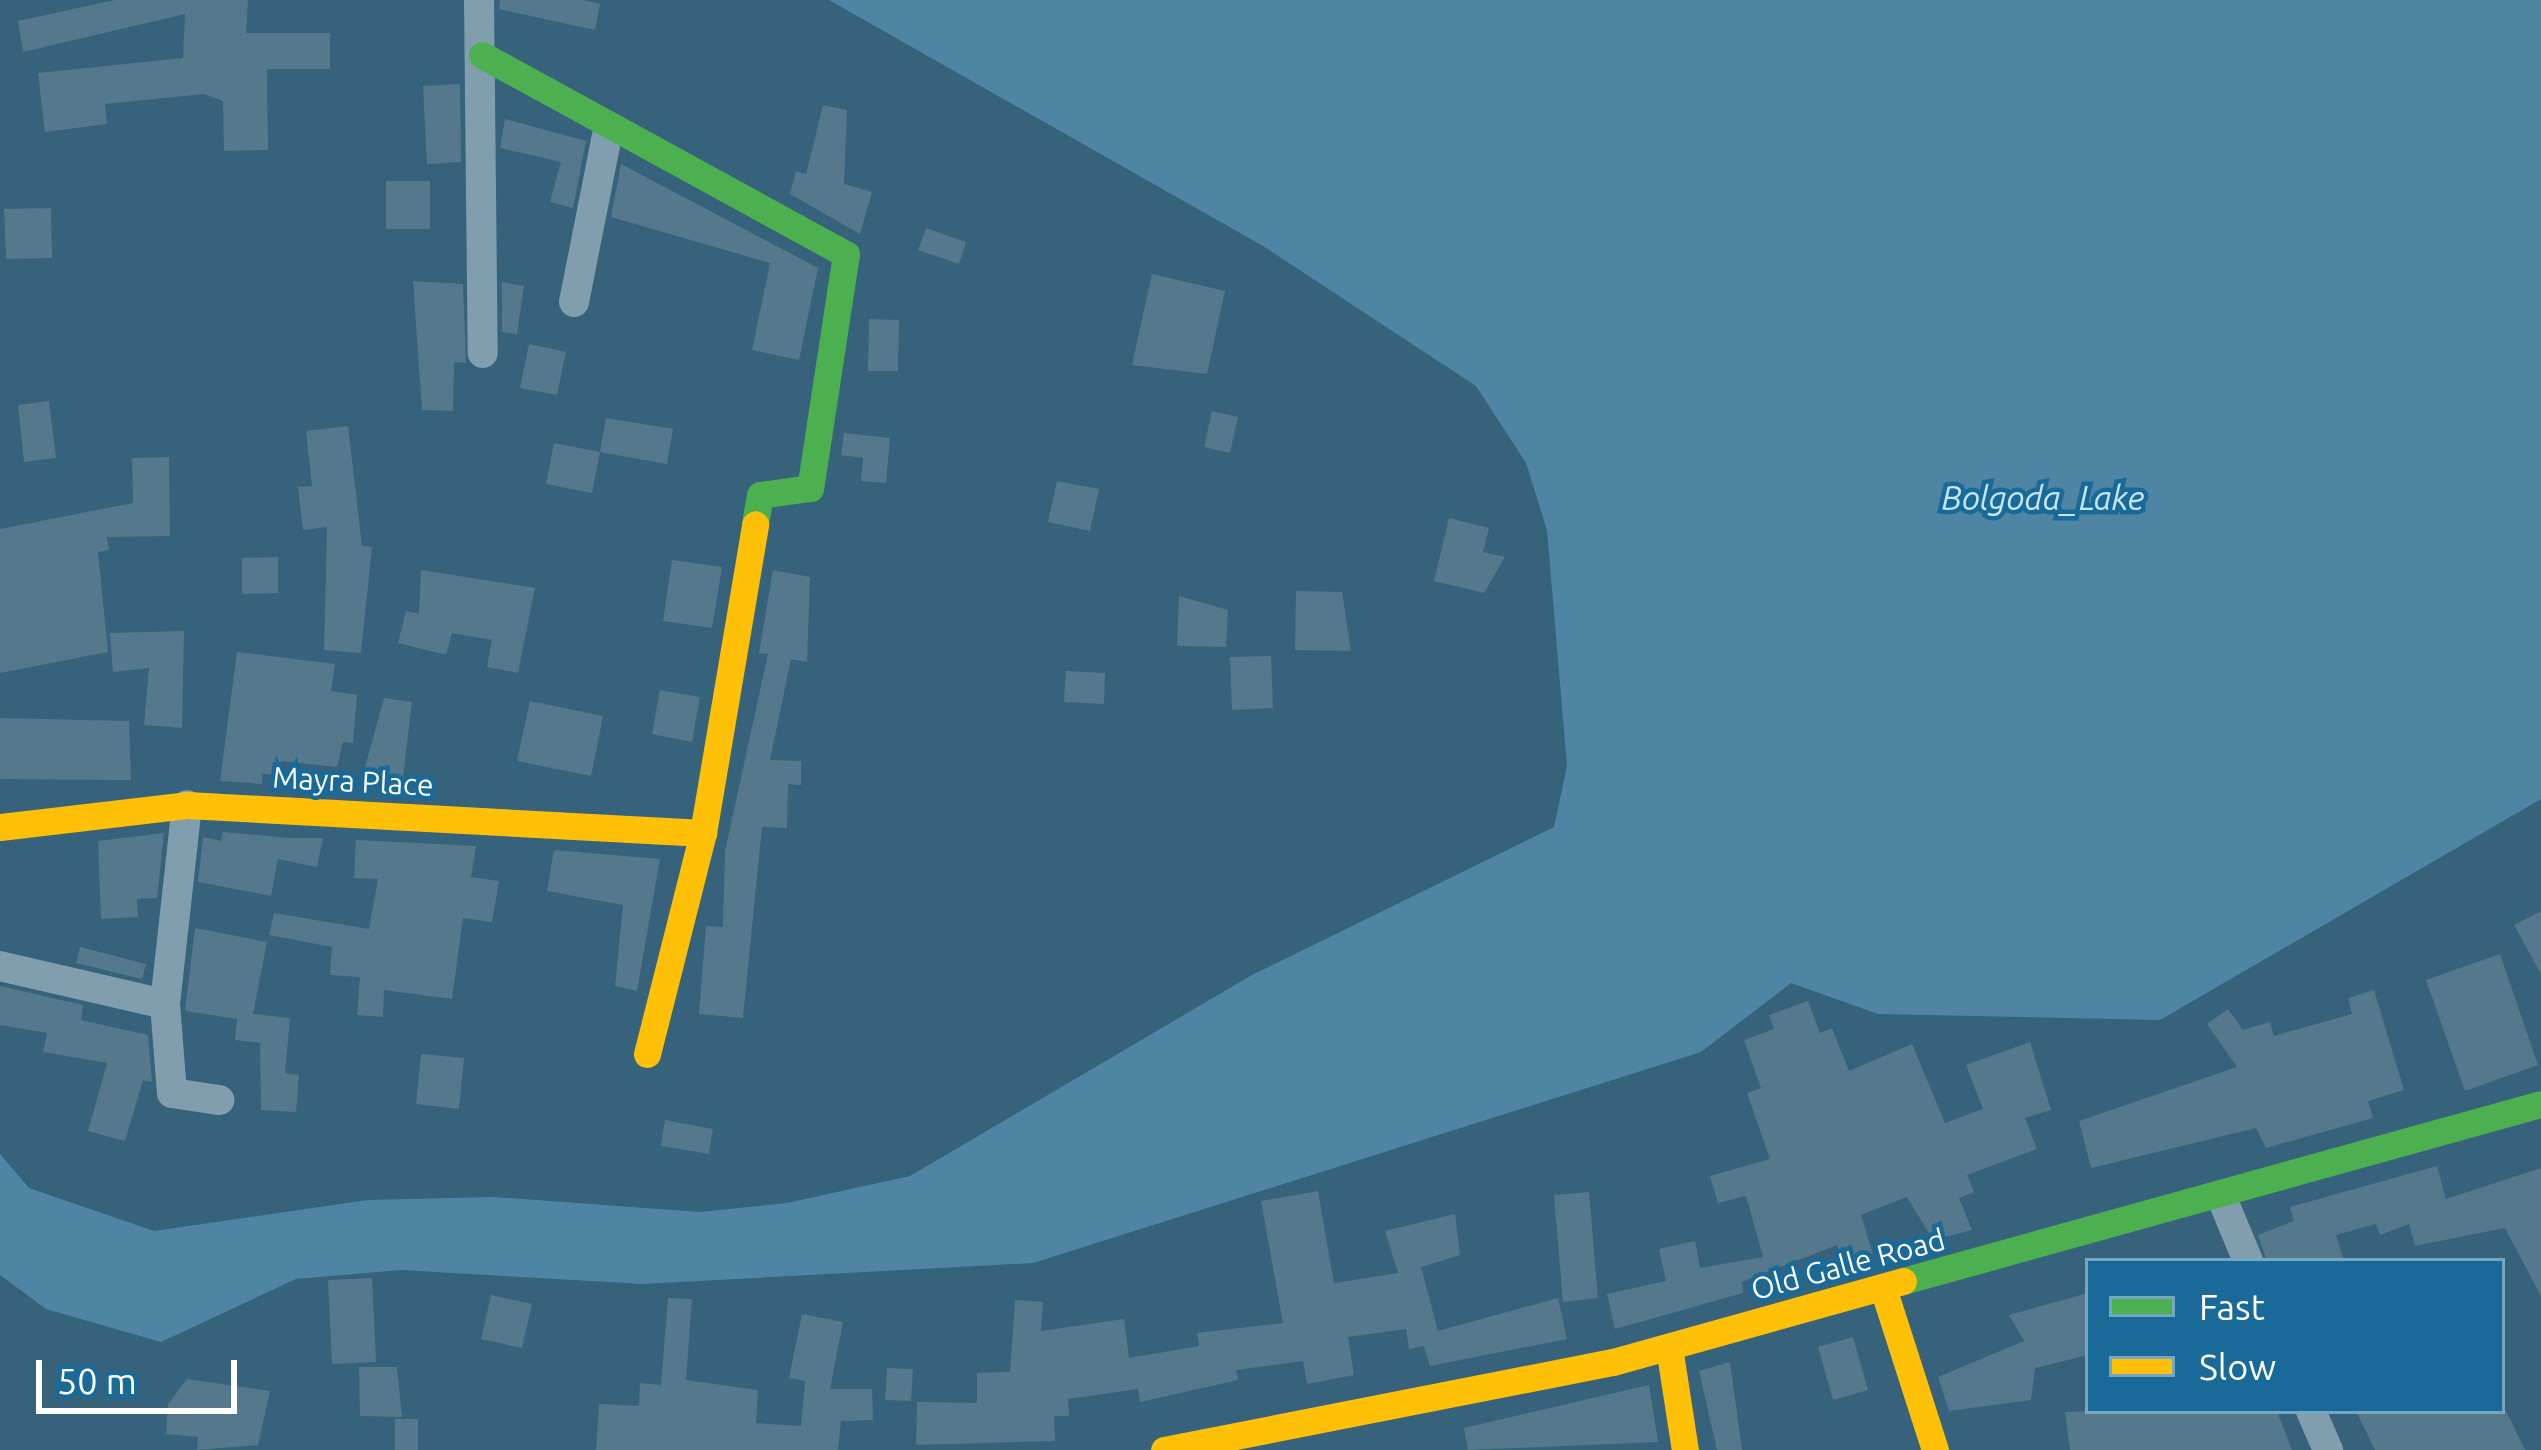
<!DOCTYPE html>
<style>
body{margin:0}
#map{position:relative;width:2541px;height:1450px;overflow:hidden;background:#36627c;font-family:Ubuntu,sans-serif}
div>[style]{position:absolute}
.water>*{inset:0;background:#4f85a4}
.building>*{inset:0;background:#55788c}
.street>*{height:30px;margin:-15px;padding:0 15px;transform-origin:15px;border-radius:15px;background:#819eae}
.fast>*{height:27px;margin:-13.5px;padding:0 13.5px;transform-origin:13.5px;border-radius:13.5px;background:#4caf50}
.slow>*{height:27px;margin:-13.5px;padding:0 13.5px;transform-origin:13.5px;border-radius:13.5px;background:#ffc107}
span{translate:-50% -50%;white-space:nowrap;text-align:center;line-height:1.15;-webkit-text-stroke:9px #196a99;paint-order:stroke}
.street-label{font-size:30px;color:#fff}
.water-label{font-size:33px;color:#c5e6f9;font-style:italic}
.legend{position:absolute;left:2085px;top:1258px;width:420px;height:156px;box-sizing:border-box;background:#196a99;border:3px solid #75a6c2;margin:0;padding:15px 21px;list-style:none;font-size:36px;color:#fff}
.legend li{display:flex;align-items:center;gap:24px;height:60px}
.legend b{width:60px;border:3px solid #75a6c2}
.scale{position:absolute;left:36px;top:1360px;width:201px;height:54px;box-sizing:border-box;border:6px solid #fff;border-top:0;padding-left:15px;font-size:36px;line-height:42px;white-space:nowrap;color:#fff;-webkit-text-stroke:9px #196a99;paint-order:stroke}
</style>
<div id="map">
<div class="water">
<div style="clip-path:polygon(829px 0,2541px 0,2541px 799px,2160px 1020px,1878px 1014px,1791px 983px,1701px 1052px,1033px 1263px,643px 1284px,401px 1270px,296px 1279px,161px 1342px,46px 1309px,0 1275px,0 1154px,29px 1188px,154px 1231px,368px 1200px,493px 1197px,700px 1212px,787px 1203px,910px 1176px,1252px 975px,1554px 827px,1567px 766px,1547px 530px,1526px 463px,1476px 386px,1263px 246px)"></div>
</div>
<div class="building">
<div style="clip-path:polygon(115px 0,248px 0,246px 33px,330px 33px,330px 69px,267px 69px,268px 150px,224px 151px,223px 101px,204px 94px,105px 104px,107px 124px,45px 132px,38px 73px,183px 58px,185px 14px,23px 52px,18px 21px)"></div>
<div style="clip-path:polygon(500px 0,583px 0,600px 4px,595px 30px,499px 9px)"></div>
<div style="clip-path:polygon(460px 84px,461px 162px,427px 164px,423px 86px)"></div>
<div style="clip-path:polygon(823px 105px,847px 110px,844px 184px,872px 192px,860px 234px,790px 194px,796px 171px,806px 174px)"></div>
<div style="clip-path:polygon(505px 119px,586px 141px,573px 208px,550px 202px,561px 162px,500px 148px)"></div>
<div style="clip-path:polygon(621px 164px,818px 268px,799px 360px,752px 350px,770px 263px,611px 217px)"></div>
<div style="clip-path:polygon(386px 181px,430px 181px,430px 229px,386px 229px)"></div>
<div style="clip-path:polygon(51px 208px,52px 258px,6px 259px,4px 209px)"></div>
<div style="clip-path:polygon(926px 228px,966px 242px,959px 264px,918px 250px)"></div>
<div style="clip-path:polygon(1152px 274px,1225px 291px,1207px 374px,1132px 365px)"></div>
<div style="clip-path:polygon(413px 281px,463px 284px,466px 363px,454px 362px,453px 411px,422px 410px)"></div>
<div style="clip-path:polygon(502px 282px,524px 286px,517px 334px,502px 332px)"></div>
<div style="clip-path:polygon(869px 319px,899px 320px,898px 371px,868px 371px)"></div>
<div style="clip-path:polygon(529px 344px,566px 352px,557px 395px,520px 388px)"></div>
<div style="clip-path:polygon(49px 401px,56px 458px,24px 462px,18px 405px)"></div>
<div style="clip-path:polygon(1212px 411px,1238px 417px,1230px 453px,1204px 447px)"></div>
<div style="clip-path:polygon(606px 418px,673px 429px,667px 464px,600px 452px)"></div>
<div style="clip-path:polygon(348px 426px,362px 546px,372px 547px,361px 653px,324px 650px,327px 527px,303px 530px,298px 487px,312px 486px,306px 431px)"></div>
<div style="clip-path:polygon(844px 433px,890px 438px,886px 483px,861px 481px,863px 458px,841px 455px)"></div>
<div style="clip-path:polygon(554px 443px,600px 452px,592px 493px,546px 484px)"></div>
<div style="clip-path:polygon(169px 457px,170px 536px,107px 537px,109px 550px,98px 552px,108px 652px,0 673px,0 529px,133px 503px,132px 458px)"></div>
<div style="clip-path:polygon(1057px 481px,1099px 489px,1090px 531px,1048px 522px)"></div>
<div style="clip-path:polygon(1449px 518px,1489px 528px,1483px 552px,1505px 557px,1484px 593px,1434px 581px)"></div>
<div style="clip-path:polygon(278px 557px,278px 593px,242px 594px,242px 558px)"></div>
<div style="clip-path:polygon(672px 560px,722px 567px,712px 628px,663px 621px)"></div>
<div style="clip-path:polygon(421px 570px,535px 588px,518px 673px,487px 667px,492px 640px,452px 633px,446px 655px,398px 643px,406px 611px,419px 614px)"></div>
<div style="clip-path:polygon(773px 570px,810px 577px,807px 662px,791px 659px,770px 760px,801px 761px,801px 785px,788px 784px,787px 828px,762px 827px,743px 1018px,699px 1014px,706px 926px,723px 927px,725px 851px,768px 654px,759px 653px)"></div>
<div style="clip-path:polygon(1296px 591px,1342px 592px,1351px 651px,1295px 650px)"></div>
<div style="clip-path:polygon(1179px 596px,1228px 610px,1226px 647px,1177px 646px)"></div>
<div style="clip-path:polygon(184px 631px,182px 728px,144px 725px,149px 668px,113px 672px,110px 633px)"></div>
<div style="clip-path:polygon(237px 652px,335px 664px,331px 691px,357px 695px,353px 743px,343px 742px,337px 767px,281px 761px,281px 775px,262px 774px,262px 784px,220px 781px)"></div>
<div style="clip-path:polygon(1271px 656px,1273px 708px,1232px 710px,1230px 657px)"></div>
<div style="clip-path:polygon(1066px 671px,1105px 673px,1104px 704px,1064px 702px)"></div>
<div style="clip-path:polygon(660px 690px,700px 697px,692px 742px,652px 734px)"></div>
<div style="clip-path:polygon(384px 698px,412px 702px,402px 785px,359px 789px)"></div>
<div style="clip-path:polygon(530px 701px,603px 716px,591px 776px,517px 761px)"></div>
<div style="clip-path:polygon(0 718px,129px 721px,131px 780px,0 779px)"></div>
<div style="clip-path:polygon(223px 832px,288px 838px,323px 838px,317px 867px,278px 859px,271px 896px,198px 882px,203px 837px,221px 841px)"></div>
<div style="clip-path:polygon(164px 833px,157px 898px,137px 899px,138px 917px,101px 919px,98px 841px)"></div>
<div style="clip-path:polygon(356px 840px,476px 846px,471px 877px,499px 881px,492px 922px,463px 918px,452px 999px,384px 990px,383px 1017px,357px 1015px,360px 977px,330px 975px,332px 947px,269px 935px,274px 913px,369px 929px,378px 879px,354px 878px)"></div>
<div style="clip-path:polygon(554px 850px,660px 859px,637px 991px,615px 986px,623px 905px,547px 891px)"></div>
<div style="clip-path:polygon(2541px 911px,2541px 974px,2514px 925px)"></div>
<div style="clip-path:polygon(195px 928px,267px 942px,253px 1014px,290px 1018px,285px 1073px,299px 1075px,296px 1112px,261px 1110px,260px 1043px,235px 1040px,237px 1019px,185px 1011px)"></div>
<div style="clip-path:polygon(80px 947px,146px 964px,142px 979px,76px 963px)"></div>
<div style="clip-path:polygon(2500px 954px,2538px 1065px,2465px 1091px,2426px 980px)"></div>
<div style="clip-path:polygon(0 986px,83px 1005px,81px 1020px,148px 1035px,152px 1082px,143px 1080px,125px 1141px,88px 1131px,107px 1063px,43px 1052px,47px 1033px,0 1025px)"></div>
<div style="clip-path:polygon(2374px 990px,2404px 1090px,2368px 1101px,2373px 1118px,2266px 1148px,2256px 1128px,2091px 1168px,2079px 1121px,2237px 1067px,2207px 1024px,2228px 1009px,2243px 1030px,2270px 1022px,2274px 1036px,2352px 1014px,2348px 998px)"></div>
<div style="clip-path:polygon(1808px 1001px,1820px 1033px,1832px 1028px,1849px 1071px,1912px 1044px,1945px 1123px,1983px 1109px,1966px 1065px,2030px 1042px,2051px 1110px,2025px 1118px,2037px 1149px,1967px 1175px,1974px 1192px,1959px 1198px,1972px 1230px,1933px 1240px,1907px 1197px,1861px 1215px,1873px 1254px,1843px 1263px,1837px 1245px,1742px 1282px,1743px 1293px,1615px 1329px,1607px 1294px,1666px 1281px,1659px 1249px,1695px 1241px,1700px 1268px,1763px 1257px,1746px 1196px,1718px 1203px,1710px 1176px,1770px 1159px,1747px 1093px,1761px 1088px,1744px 1040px,1774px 1029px,1769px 1015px)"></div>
<div style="clip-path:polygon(421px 1054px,464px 1058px,459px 1109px,416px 1104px)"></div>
<div style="clip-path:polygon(665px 1120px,713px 1129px,709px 1154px,661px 1146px)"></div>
<div style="clip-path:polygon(2437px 1166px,2446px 1199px,2541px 1168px,2541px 1296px,2505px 1228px,2415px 1246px,2409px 1224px,2380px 1235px,2376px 1224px,2336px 1235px,2344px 1261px,2267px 1261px,2258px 1235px,2294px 1221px,2290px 1207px)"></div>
<div style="clip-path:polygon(1318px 1191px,1334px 1283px,1398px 1273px,1385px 1231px,1455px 1214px,1460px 1255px,1421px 1267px,1438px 1331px,1558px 1298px,1567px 1339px,1430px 1366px,1424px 1346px,1409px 1349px,1406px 1329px,1348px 1337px,1354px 1375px,1307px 1384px,1303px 1361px,1236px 1370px,1238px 1380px,1140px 1402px,1138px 1389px,1068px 1399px,1069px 1416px,1054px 1416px,1055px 1441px,916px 1445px,917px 1402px,977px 1403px,977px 1373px,1010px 1372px,1015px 1300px,1043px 1302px,1041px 1331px,1124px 1319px,1129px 1358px,1199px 1346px,1197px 1333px,1283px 1323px,1261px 1201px)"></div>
<div style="clip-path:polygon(1589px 1192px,1598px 1298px,1563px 1302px,1554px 1195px)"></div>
<div style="clip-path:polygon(372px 1278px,376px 1362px,332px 1364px,328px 1280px)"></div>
<div style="clip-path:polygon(2088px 1293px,2088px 1355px,2035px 1368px,2031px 1400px,1949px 1411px,1938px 1377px,2024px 1341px,2009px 1315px)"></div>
<div style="clip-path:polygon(491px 1295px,532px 1304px,522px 1348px,481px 1339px)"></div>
<div style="clip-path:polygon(668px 1298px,692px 1299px,686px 1380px,758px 1390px,756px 1423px,801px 1426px,805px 1381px,789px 1378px,802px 1314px,843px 1322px,830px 1389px,872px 1389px,873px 1420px,841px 1421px,838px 1450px,596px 1450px,599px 1404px,639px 1406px,640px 1383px,661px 1385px)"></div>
<div style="clip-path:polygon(1853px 1337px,1868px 1390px,1833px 1400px,1818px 1347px)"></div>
<div style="clip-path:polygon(1730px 1362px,1742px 1450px,1717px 1450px,1699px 1371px)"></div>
<div style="clip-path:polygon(359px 1367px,397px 1367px,402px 1417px,360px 1416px)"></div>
<div style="clip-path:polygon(887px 1368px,913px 1369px,911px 1401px,885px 1400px)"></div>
<div style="clip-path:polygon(187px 1379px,270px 1391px,258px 1445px,197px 1450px,198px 1437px,166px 1434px,168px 1404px)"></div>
<div style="clip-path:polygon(1649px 1385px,1658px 1442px,1468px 1450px,1464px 1428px)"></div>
<div style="clip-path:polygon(2088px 1411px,2277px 1411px,2292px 1450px,2070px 1450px,2065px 1412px)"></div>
<div style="clip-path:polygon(2356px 1411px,2506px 1411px,2525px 1450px,2375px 1450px)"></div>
<div style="clip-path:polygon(395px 1419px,418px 1419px,418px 1450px,395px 1450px)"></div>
</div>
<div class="street">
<div style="left:479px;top:0;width:353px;rotate:89.4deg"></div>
<div style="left:574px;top:302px;width:174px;rotate:-78.8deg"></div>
<div style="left:0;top:966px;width:169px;rotate:13deg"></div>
<div style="left:165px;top:1004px;width:89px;rotate:85.5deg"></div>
<div style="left:172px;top:1093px;width:48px;rotate:8.5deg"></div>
<div style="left:165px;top:1004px;width:200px;rotate:-83.7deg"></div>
<div style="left:2221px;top:1196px;width:70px;rotate:67.4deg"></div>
<div style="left:2311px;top:1411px;width:43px;rotate:66.4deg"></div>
</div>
<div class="fast">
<div style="left:482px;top:55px;width:415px;rotate:28.7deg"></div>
<div style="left:846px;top:254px;width:237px;rotate:98.7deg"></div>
<div style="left:810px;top:488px;width:50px;rotate:172deg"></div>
<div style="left:760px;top:495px;width:29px;rotate:100deg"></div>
<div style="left:1903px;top:1281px;width:662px;rotate:-15.51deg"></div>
</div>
<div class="slow">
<div style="left:0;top:827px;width:188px;rotate:-6.7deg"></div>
<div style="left:187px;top:805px;width:517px;rotate:3.11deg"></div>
<div style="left:647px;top:1054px;width:228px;rotate:-75.8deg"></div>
<div style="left:703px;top:833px;width:313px;rotate:-80.4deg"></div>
<div style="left:1883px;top:1288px;width:170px;rotate:72.2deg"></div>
<div style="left:1669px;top:1347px;width:104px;rotate:81.2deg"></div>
<div style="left:1164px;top:1450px;width:458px;rotate:-11.1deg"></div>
<div style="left:1613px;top:1362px;width:301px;rotate:-15.6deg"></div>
</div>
<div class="street-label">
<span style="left:353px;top:781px;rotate:3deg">Mayra Place</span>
<span style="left:1848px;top:1264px;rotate:-15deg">Old Galle Road</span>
</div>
<div class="water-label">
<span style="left:2043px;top:498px">Bolgoda_Lake</span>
</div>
<ul class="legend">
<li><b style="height:15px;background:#4caf50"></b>Fast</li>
<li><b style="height:15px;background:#ffc107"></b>Slow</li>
</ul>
<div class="scale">50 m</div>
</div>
